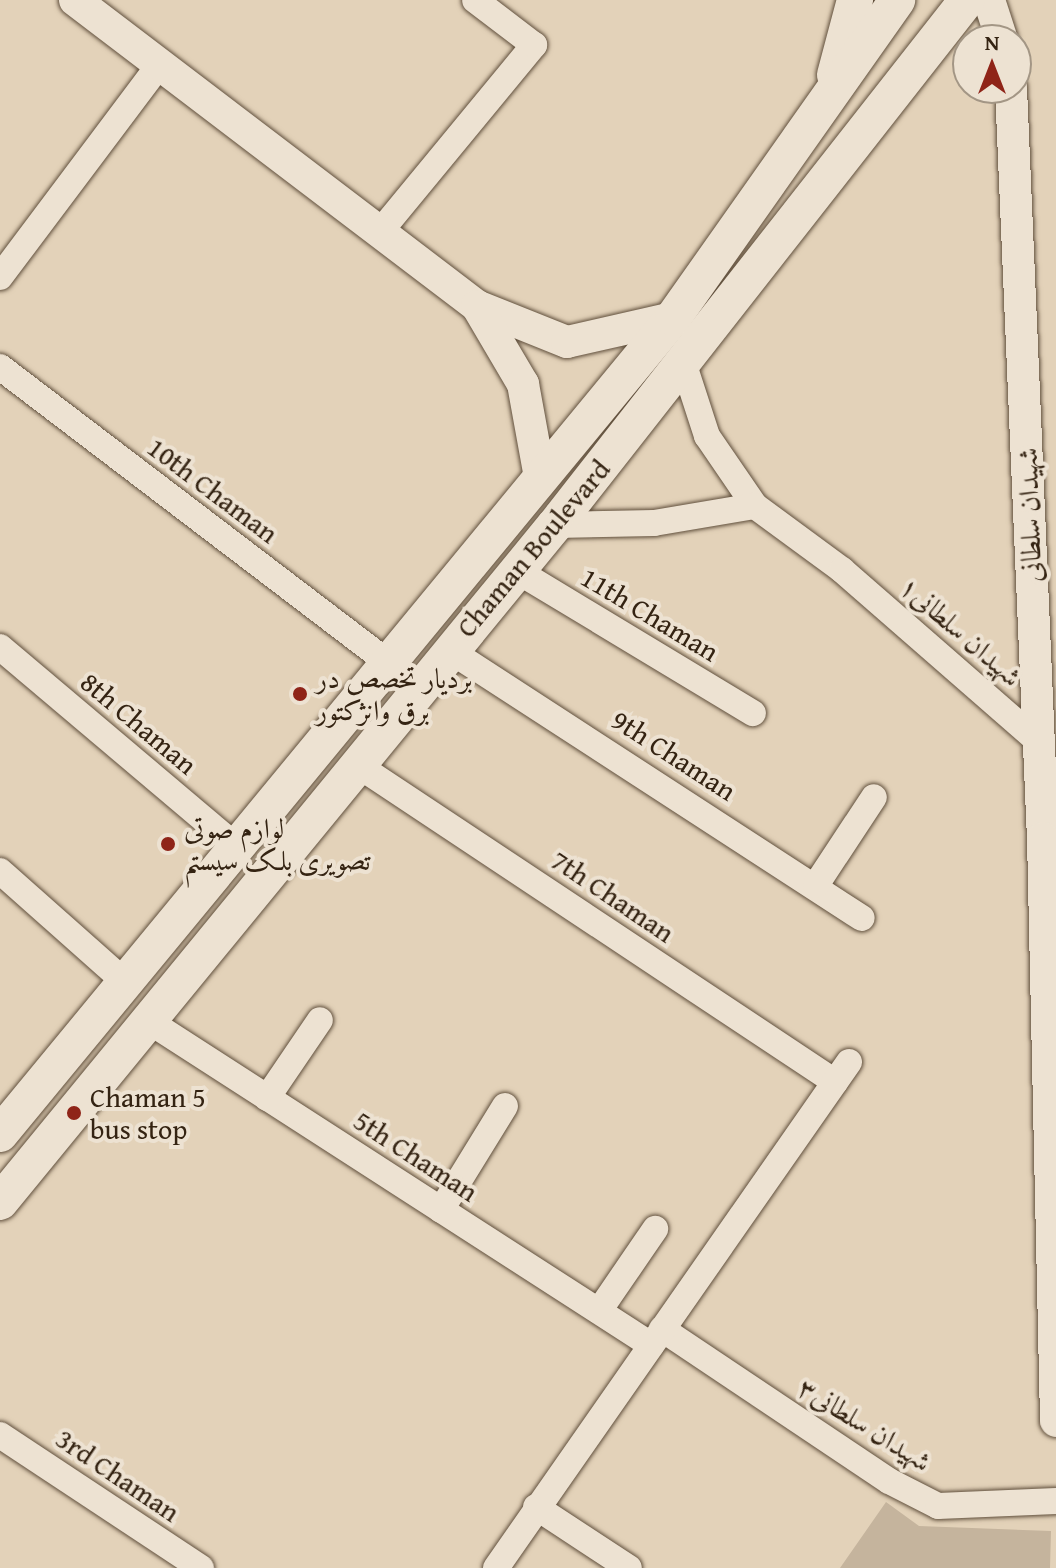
<!DOCTYPE html>
<meta charset="utf-8">
<style>
body{margin:0}
#map{position:relative;width:1056px;height:1568px;overflow:hidden;background:#e3d2b9;font-family:"Gentium Book Plus",Amiri,serif}
div>[style]{position:absolute}
.green>*{inset:0;background:#c5b49d}
.roads{filter:drop-shadow(0 0 2px #604f3c) drop-shadow(0 0 2px #604f3c)}
.minor>*{height:26px;margin:-13px;padding:0 13px;transform-origin:13px;border-radius:13px;background:#ede2d2}
.tertiary>*{height:32px;margin:-16px;padding:0 16px;transform-origin:16px;border-radius:16px;background:#ede2d2}
.secondary>*{height:36px;margin:-18px;padding:0 18px;transform-origin:18px;border-radius:18px;background:#ede2d2}
.dots>*{width:22px;height:22px;translate:-50% -50%;box-sizing:border-box;border:4px solid #ede2d2;border-radius:50%}
span{translate:-50% -50%;white-space:nowrap;text-align:center;line-height:1.15;-webkit-text-stroke:8px #ede2d2;paint-order:stroke}
.street-label{font-size:28px;color:#342312}
.poi-label{font-size:28px;color:#342312}
.left{translate:0 -50%;text-align:left}
.north{position:absolute;left:952px;top:24px;width:80px;height:80px;box-sizing:border-box;background:#ede2d2;border:2px solid #a39685;border-radius:50%;rotate:0deg;font-size:22px;font-weight:700;line-height:32px;text-align:center;color:#342312}
.north::after{content:'';display:block;margin:auto;width:28px;height:36px;background:#8f2418;clip-path:polygon(50% 0,100% 100%,50% 72%,0 100%)}
</style>
<div id="map">
<div class="green">
<div style="clip-path:polygon(886px 1502px,919px 1526px,1051px 1531px,1050px 1568px,840px 1568px)"></div>
</div>
<div class="roads">
<div class="minor">
<div style="left:379px;top:233px;width:244px;rotate:-50.5deg"></div>
<div style="left:534px;top:45px;width:74px;rotate:-142.7deg"></div>
<div style="left:0;top:277px;width:265px;rotate:-53.1deg"></div>
<div style="left:683px;top:362px;width:78px;rotate:72deg"></div>
<div style="left:707px;top:436px;width:85px;rotate:55.6deg"></div>
<div style="left:755px;top:506px;width:108px;rotate:36.3deg"></div>
<div style="left:842px;top:570px;width:260px;rotate:41.1deg"></div>
<div style="left:0;top:367px;width:488px;rotate:37.3deg"></div>
<div style="left:555px;top:525px;width:99px;rotate:-1.2deg"></div>
<div style="left:654px;top:523px;width:102px;rotate:-9.6deg"></div>
<div style="left:514px;top:569px;width:279px;rotate:31.1deg"></div>
<div style="left:0;top:647px;width:310px;rotate:40.2deg"></div>
<div style="left:449px;top:650px;width:492px;rotate:33deg"></div>
<div style="left:356px;top:764px;width:575px;rotate:33.58deg"></div>
<div style="left:0;top:871px;width:167px;rotate:41.6deg"></div>
<div style="left:816px;top:885px;width:105px;rotate:-56.6deg"></div>
<div style="left:147px;top:1020px;width:600px;rotate:32.82deg"></div>
<div style="left:267px;top:1098px;width:94px;rotate:-55.8deg"></div>
<div style="left:441px;top:1210px;width:122px;rotate:-58.4deg"></div>
<div style="left:601px;top:1308px;width:96px;rotate:-55.6deg"></div>
<div style="left:662px;top:1329px;width:273px;rotate:33.8deg"></div>
<div style="left:889px;top:1481px;width:55px;rotate:27deg"></div>
<div style="left:938px;top:1506px;width:118px;rotate:-2.4deg"></div>
<div style="left:0;top:1435px;width:241px;rotate:33.5deg"></div>
<div style="left:536px;top:1507px;width:111px;rotate:33.3deg"></div>
<div style="left:496px;top:1568px;width:617px;rotate:-55.1deg"></div>
</div>
<div class="tertiary">
<div style="left:75px;top:0;width:505px;rotate:37.28deg"></div>
<div style="left:477px;top:306px;width:97px;rotate:21.8deg"></div>
<div style="left:567px;top:342px;width:109px;rotate:-12.8deg"></div>
<div style="left:989px;top:0;width:42px;rotate:72deg"></div>
<div style="left:1011px;top:88px;width:751px;rotate:87.56deg"></div>
<div style="left:1043px;top:838px;width:583px;rotate:88.72deg"></div>
<div style="left:477px;top:306px;width:91px;rotate:59.5deg"></div>
<div style="left:523px;top:384px;width:96px;rotate:79.7deg"></div>
</div>
<div class="secondary">
<div style="left:835px;top:75px;width:78px;rotate:-75.1deg"></div>
<div style="left:0;top:1134px;width:1058px;rotate:-50.49deg"></div>
<div style="left:673px;top:318px;width:389px;rotate:-54.8deg"></div>
<div style="left:0;top:1202px;width:875px;rotate:-50.66deg"></div>
<div style="left:555px;top:525px;width:667px;rotate:-51.88deg"></div>
</div>
</div>
<div class="dots">
<div style="left:300px;top:694px;background:#8f2418"></div>
<div style="left:168px;top:844px;background:#8f2418"></div>
<div style="left:74px;top:1113px;background:#8f2418"></div>
</div>
<div class="street-label">
<span style="left:213px;top:490px;rotate:37deg">10th Chaman</span>
<span style="left:1029px;top:515px;rotate:-92deg">شهیدان سلطانی</span>
<span style="left:533px;top:548px;rotate:-50deg">Chaman Boulevard</span>
<span style="left:650px;top:614px;rotate:31deg">11th Chaman</span>
<span style="left:961px;top:631px;rotate:41deg">شهیدان سلطانی۱</span>
<span style="left:139px;top:723px;rotate:40deg">8th Chaman</span>
<span style="left:674px;top:755px;rotate:33deg">9th Chaman</span>
<span style="left:613px;top:896px;rotate:34deg">7th Chaman</span>
<span style="left:416px;top:1156px;rotate:33deg">5th Chaman</span>
<span style="left:865px;top:1424px;rotate:32deg">شهیدان سلطانی۳</span>
<span style="left:118px;top:1475px;rotate:34deg">3rd Chaman</span>
</div>
<div class="poi-label">
<span class="left" style="left:316px;top:694px">بردیار تخصص در<br>برق وانژکتور</span>
<span class="left" style="left:184px;top:844px">لوازم صوتی<br>تصویری بلک سیستم</span>
<span class="left" style="left:90px;top:1113px">Chaman 5<br>bus stop</span>
</div>
<div class="north">N</div>
</div>
